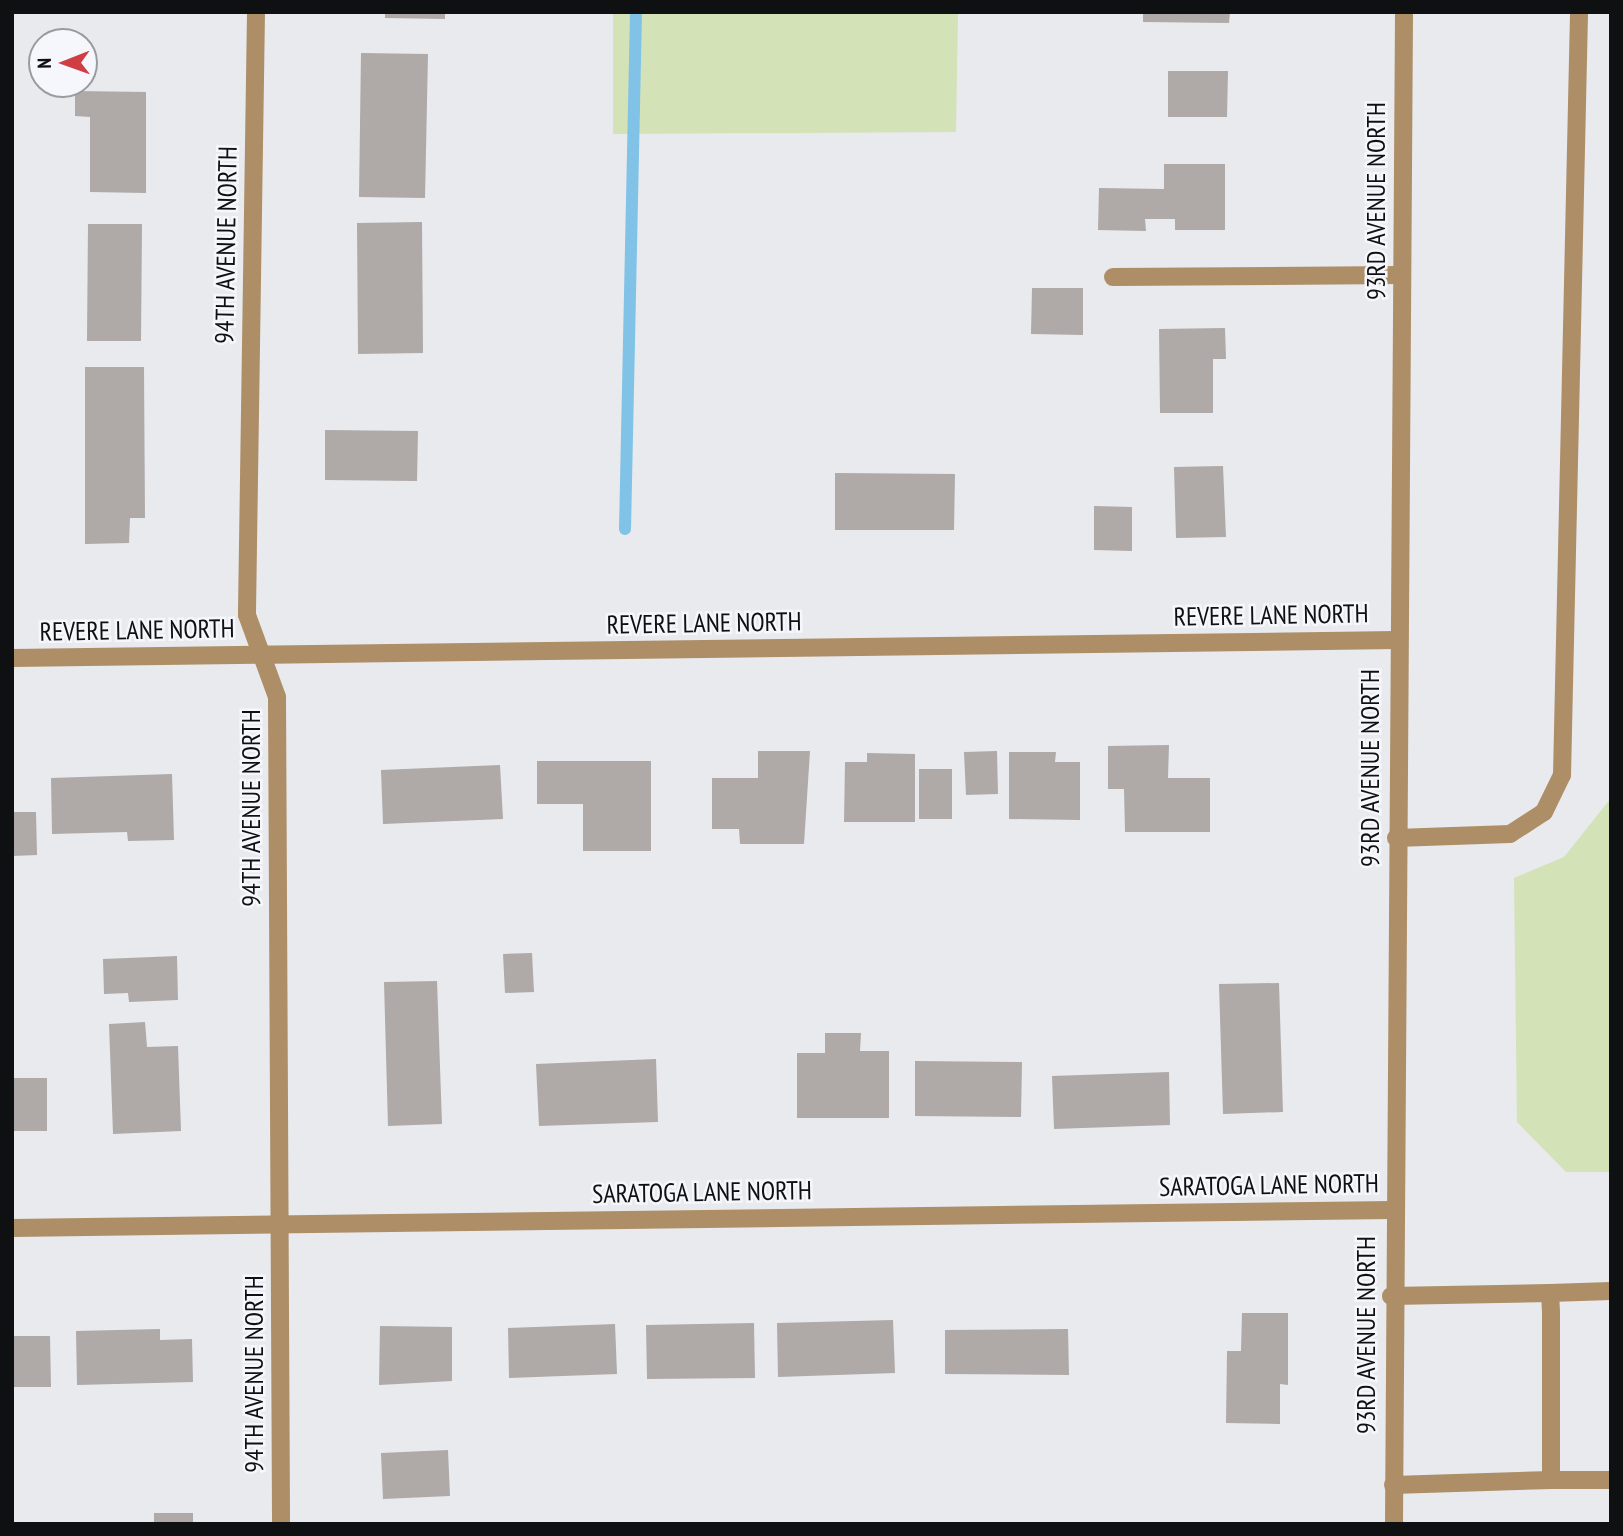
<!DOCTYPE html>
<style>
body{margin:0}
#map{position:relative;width:1623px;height:1536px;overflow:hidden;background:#e8eaee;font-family:"PT Sans Narrow",sans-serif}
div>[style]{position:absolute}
.green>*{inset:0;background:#d3e2b7}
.stream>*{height:12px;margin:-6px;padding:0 6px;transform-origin:6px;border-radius:6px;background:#81c2e7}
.building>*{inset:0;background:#afa9a8}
.minor>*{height:18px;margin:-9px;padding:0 9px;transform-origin:9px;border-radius:9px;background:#ad8e67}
span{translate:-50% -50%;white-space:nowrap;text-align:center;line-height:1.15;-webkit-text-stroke:5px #f6f7fc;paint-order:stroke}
.street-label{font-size:26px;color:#0f1011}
.frame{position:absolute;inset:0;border:14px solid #0f1011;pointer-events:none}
.north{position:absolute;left:28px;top:28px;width:70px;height:70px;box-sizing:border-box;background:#f6f7fc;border:2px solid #9a9b9e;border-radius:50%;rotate:269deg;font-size:19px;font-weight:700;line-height:28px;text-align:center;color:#0f1011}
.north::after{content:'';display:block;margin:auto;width:24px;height:32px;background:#ce3e44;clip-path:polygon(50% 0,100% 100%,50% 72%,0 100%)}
</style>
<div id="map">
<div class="green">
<div style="clip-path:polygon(613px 12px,958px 12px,956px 132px,613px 134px)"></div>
<div style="clip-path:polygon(1611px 798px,1611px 1172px,1566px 1172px,1517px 1122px,1514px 878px,1564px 857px)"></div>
</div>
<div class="stream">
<div style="left:625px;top:529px;width:517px;rotate:-88.78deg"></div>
</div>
<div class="building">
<div style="clip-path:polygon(385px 12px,445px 12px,445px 19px,385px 18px)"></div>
<div style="clip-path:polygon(1143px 12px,1230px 12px,1229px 23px,1143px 22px)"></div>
<div style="clip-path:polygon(361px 53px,428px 54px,425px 198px,359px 197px)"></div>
<div style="clip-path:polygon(1168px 71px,1228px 71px,1227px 117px,1168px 117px)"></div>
<div style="clip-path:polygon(75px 91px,146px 92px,146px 193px,90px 192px,90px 117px,75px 116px)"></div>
<div style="clip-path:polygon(1164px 164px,1225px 164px,1225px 230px,1175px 230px,1175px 219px,1145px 219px,1146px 231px,1098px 230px,1099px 188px,1164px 189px)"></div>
<div style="clip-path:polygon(422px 222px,423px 353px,358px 354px,357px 223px)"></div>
<div style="clip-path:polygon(88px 224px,142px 224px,141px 341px,87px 341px)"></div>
<div style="clip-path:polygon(1032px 288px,1083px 288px,1083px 335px,1031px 334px)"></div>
<div style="clip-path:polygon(1225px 328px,1226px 359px,1213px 359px,1213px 413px,1160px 413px,1159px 329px)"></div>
<div style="clip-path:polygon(85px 367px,144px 367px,145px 518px,130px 518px,129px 543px,85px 544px)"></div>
<div style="clip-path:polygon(325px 430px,418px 431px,417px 481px,325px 480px)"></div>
<div style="clip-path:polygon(1223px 466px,1226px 537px,1176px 538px,1174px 467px)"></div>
<div style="clip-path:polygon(835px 473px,955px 474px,954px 530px,835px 530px)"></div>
<div style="clip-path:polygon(1094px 506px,1132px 507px,1132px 551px,1094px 550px)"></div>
<div style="clip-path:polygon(1169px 745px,1168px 778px,1210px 778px,1210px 832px,1125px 832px,1124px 789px,1108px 789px,1108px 746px)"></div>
<div style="clip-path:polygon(758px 751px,810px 751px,804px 844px,740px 844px,739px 829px,712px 829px,712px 778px,758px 778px)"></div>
<div style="clip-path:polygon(997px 751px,998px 794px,966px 795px,964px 752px)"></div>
<div style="clip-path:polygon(1009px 752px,1056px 752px,1055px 762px,1080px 762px,1080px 820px,1009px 819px)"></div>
<div style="clip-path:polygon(867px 753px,915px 754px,915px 822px,844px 822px,845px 762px,867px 762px)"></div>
<div style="clip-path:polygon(537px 761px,651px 761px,651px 851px,583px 851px,583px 804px,537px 804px)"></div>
<div style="clip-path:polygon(500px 765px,503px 819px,383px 824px,381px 770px)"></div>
<div style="clip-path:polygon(919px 769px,952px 769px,952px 819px,919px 819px)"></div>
<div style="clip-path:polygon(172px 774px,174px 840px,128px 841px,127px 832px,52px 834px,51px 778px)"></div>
<div style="clip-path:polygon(12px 812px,36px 812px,37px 855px,12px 856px)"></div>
<div style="clip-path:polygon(532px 953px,534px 992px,505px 993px,503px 954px)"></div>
<div style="clip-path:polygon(177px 956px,178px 1000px,129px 1002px,128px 993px,104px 994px,103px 959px)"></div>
<div style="clip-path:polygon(437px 981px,442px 1124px,388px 1126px,384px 982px)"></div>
<div style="clip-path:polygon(1279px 983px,1283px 1112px,1223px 1114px,1219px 984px)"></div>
<div style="clip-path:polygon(145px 1022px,147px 1047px,178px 1046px,181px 1131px,113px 1134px,109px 1024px)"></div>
<div style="clip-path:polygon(825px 1033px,861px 1033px,860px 1051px,889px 1051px,889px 1118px,797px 1118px,797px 1053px,825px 1053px)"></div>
<div style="clip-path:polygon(656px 1059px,658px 1122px,539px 1126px,536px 1064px)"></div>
<div style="clip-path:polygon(915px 1061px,1022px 1062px,1021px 1117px,915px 1116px)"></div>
<div style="clip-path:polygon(1169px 1072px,1170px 1125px,1054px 1129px,1052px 1076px)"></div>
<div style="clip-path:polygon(12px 1078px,47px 1078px,47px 1131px,12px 1131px)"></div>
<div style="clip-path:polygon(1242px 1313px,1288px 1313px,1288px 1385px,1280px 1384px,1280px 1424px,1226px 1423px,1227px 1351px,1241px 1351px)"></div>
<div style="clip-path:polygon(893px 1320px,895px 1373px,778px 1377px,777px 1323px)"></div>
<div style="clip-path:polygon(754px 1323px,755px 1378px,647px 1379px,646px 1325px)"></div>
<div style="clip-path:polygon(615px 1324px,617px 1374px,509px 1378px,508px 1328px)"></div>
<div style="clip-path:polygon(380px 1326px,452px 1327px,452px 1381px,379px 1385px)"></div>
<div style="clip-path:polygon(160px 1329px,160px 1340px,192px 1339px,193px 1382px,77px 1385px,76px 1331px)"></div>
<div style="clip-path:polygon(1068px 1329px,1069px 1375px,945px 1374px,945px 1330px)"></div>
<div style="clip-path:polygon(12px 1336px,50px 1336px,51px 1387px,12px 1387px)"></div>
<div style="clip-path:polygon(448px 1450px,450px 1496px,383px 1499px,381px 1453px)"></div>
<div style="clip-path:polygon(154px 1513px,193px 1513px,193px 1524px,154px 1524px)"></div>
</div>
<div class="minor">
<div style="left:256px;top:12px;width:603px;rotate:90.86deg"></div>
<div style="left:247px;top:615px;width:87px;rotate:69.9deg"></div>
<div style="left:277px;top:697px;width:827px;rotate:89.72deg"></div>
<div style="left:1113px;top:277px;width:289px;rotate:-0.4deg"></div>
<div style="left:12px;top:658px;width:1385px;rotate:-0.74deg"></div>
<div style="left:1396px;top:838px;width:114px;rotate:-2deg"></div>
<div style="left:1510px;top:834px;width:40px;rotate:-32.9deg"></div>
<div style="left:1544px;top:812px;width:41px;rotate:-64.1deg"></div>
<div style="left:1562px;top:775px;width:763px;rotate:-88.72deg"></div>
<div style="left:12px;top:1228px;width:1381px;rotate:-0.75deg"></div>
<div style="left:1550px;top:1293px;width:61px;rotate:-1.9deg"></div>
<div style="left:1391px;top:1296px;width:159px;rotate:-1.1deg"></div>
<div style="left:1550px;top:1293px;width:20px;rotate:87deg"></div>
<div style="left:1551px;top:1313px;width:167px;rotate:90deg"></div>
<div style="left:1551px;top:1480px;width:158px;rotate:178.2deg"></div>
<div style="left:1551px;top:1480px;width:60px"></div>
<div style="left:1394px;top:1524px;width:1512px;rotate:-89.62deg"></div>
</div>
<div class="street-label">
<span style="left:1376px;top:201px;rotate:-90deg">93RD AVENUE NORTH</span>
<span style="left:226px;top:245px;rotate:-89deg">94TH AVENUE NORTH</span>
<span style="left:1271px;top:615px;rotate:-1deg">REVERE LANE NORTH</span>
<span style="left:704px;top:623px;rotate:-1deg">REVERE LANE NORTH</span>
<span style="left:137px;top:630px;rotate:-1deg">REVERE LANE NORTH</span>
<span style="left:1370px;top:768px;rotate:-90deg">93RD AVENUE NORTH</span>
<span style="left:251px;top:808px;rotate:-90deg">94TH AVENUE NORTH</span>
<span style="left:1269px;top:1185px;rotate:-1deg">SARATOGA LANE NORTH</span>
<span style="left:702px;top:1192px;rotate:-1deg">SARATOGA LANE NORTH</span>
<span style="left:1366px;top:1335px;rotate:-90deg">93RD AVENUE NORTH</span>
<span style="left:254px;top:1374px;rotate:-90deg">94TH AVENUE NORTH</span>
</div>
<div class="frame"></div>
<div class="north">N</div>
</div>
